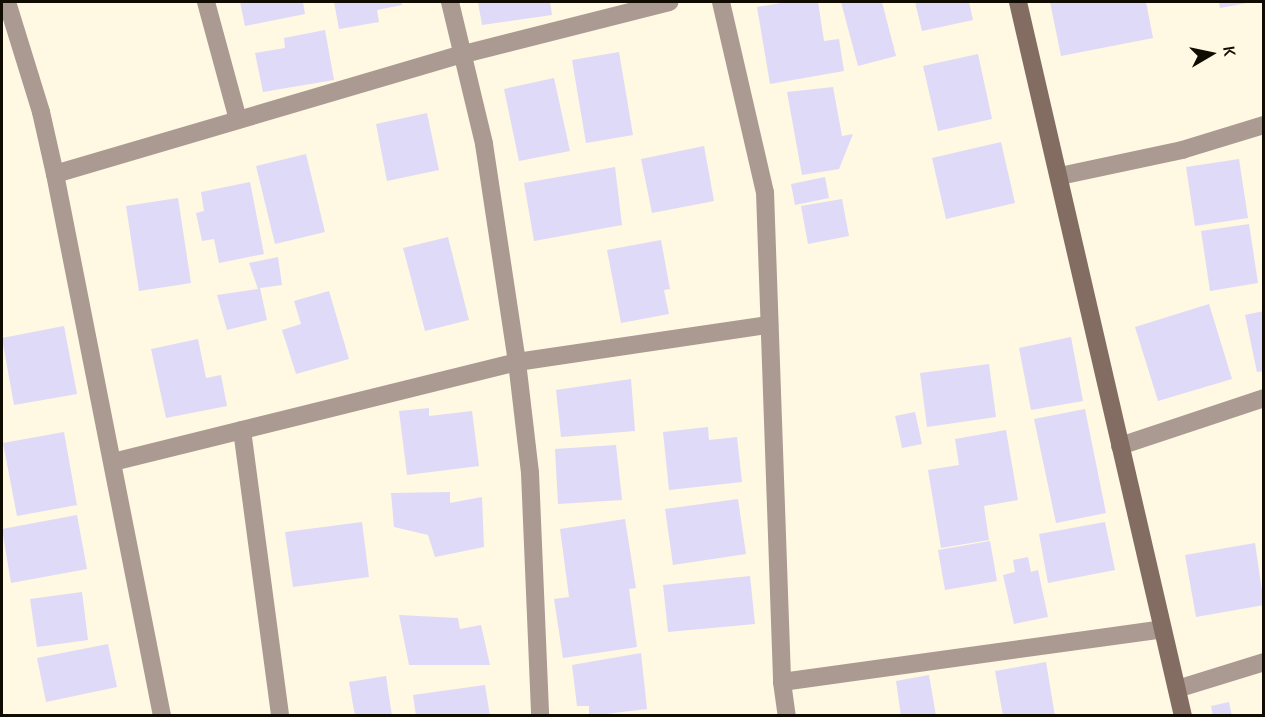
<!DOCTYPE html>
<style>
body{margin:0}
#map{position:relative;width:1265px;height:717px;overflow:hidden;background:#fff8e2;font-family:Cabin,sans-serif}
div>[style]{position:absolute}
.building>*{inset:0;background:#dfdaf8}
.street>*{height:18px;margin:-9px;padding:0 9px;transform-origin:9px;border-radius:9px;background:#aa9a92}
.secondary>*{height:18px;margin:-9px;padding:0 9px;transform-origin:9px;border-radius:9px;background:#836d62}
span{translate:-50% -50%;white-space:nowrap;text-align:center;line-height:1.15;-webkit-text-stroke:6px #fff8e2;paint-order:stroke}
.frame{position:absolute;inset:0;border:3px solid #100c02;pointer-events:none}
.north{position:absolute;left:1181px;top:24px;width:60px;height:60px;-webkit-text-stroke:4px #fff8e2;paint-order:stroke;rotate:81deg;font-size:16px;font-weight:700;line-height:24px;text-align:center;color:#100c02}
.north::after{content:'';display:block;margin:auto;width:21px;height:27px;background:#100c02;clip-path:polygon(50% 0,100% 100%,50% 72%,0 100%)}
</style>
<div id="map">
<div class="building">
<div style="clip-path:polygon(240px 2px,303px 2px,305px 14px,245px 26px)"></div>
<div style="clip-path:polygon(334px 2px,401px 2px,402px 5px,377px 10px,379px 22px,339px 29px)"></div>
<div style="clip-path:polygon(478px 2px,550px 2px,552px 15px,482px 25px)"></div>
<div style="clip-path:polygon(787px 2px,818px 2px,824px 41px,839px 39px,844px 71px,770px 84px,757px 7px)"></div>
<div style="clip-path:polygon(841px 2px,882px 2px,896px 56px,858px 66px)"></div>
<div style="clip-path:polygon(915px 2px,969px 2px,973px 20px,922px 31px)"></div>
<div style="clip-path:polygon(1050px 2px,1146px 2px,1153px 38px,1061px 56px)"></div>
<div style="clip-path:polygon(1219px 2px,1247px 2px,1247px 3px,1220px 8px)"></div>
<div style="clip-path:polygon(325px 30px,334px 80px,263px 92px,255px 53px,285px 48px,284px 38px)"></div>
<div style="clip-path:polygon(619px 52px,633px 135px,586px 143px,572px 60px)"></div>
<div style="clip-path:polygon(978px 54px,992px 119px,938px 131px,923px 66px)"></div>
<div style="clip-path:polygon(554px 78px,570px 151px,519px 161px,504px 89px)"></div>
<div style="clip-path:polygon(833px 87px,842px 136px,853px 134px,839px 169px,802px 175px,787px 92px)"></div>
<div style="clip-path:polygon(427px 113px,439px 170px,387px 181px,376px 124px)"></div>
<div style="clip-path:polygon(1001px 142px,1015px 203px,946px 219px,932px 158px)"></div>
<div style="clip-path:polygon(704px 146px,714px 201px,652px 213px,641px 159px)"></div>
<div style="clip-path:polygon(306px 154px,325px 232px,275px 244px,256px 166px)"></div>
<div style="clip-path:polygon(1239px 159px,1248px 218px,1195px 226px,1186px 167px)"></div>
<div style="clip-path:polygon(615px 167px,622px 225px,534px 241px,524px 183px)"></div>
<div style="clip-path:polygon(825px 177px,829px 198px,795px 205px,791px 184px)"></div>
<div style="clip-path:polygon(250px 182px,264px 254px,219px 263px,214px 239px,202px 241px,196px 213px,204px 211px,201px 192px)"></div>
<div style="clip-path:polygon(178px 198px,191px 283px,139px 291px,126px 206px)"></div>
<div style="clip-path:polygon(842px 199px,849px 236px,808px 244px,801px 206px)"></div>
<div style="clip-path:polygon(1249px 224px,1258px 283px,1210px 291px,1201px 231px)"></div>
<div style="clip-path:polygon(448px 237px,469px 320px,425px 331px,403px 248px)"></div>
<div style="clip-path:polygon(661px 240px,670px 289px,664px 290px,669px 314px,621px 323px,607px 250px)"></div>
<div style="clip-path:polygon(278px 257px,282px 285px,260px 288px,267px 320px,227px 330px,217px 295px,258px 289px,249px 263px)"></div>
<div style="clip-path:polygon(329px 291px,349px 359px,296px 374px,282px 330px,301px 324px,294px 301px)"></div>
<div style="clip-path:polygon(1209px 304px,1232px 379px,1158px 401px,1135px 327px)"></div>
<div style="clip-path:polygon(1264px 311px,1264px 371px,1257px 372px,1245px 315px)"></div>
<div style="clip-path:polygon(64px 326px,77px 394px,14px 405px,2px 338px)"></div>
<div style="clip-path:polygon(1071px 337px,1083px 401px,1031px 410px,1019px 348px)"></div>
<div style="clip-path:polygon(198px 339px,206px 378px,221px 375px,227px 406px,166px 418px,151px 349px)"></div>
<div style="clip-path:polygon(989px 364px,996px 417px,927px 427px,920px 373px)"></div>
<div style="clip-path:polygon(631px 379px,635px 431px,561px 437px,556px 390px)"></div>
<div style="clip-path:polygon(429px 408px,429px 416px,472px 411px,479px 466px,407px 475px,399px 411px)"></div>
<div style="clip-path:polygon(1085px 409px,1106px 513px,1056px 523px,1034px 419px)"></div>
<div style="clip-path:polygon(915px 412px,922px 444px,902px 448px,895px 416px)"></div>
<div style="clip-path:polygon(708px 427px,709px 440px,737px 437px,742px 482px,669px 490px,663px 432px)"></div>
<div style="clip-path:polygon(1006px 430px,1018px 500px,984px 506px,989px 540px,941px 548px,928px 470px,959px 465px,955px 439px)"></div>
<div style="clip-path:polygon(64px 432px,77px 505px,17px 516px,3px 443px)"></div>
<div style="clip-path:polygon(616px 445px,622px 500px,558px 504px,555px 449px)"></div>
<div style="clip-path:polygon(450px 492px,450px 503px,482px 497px,484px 547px,435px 557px,428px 535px,394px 527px,391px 493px)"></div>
<div style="clip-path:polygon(738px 499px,746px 554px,673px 565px,665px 509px)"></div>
<div style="clip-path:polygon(77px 515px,87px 569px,11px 583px,2px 529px)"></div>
<div style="clip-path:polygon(625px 519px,636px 588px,629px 589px,637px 647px,563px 658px,554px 599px,569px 597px,560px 529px)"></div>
<div style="clip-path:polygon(362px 522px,369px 577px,293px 587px,285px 532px)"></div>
<div style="clip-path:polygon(1105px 522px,1115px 570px,1048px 583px,1039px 534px)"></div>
<div style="clip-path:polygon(990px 541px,997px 581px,945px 590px,938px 550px)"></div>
<div style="clip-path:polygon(1255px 543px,1264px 605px,1196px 617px,1185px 555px)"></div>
<div style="clip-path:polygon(1028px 557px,1031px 572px,1038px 570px,1048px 617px,1014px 624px,1003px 575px,1015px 572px,1013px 560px)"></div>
<div style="clip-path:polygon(750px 576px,755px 624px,668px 632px,663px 585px)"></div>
<div style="clip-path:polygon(82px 592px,88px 640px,37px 647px,30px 599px)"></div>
<div style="clip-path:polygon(399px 615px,458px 618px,460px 629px,481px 625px,490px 665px,409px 665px)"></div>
<div style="clip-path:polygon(108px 644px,117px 687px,46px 702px,37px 658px)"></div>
<div style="clip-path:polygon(641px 653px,647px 709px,589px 716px,589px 706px,577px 706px,572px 665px)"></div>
<div style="clip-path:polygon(1046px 662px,1055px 716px,1003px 716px,995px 671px)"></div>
<div style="clip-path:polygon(929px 675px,936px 716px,901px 716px,896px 681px)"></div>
<div style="clip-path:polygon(386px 676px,392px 716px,355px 716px,349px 682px)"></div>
<div style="clip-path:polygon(485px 685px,490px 716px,416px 716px,413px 695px)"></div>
<div style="clip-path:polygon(1229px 702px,1232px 716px,1213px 716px,1211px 706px)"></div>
</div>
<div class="street">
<div style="left:7px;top:2px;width:115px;rotate:72.8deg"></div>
<div style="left:41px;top:112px;width:64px;rotate:77.3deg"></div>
<div style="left:55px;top:174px;width:552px;rotate:78.83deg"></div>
<div style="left:206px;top:2px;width:122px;rotate:74.8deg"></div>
<div style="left:450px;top:2px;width:146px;rotate:76.5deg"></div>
<div style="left:484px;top:144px;width:220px;rotate:81.4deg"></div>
<div style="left:517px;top:362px;width:112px;rotate:83.3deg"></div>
<div style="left:530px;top:473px;width:243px;rotate:87.6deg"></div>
<div style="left:721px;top:2px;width:195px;rotate:77deg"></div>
<div style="left:765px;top:192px;width:490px;rotate:88deg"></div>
<div style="left:782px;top:682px;width:34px;rotate:82deg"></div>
<div style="left:55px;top:174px;width:426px;rotate:-16.4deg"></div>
<div style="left:464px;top:54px;width:212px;rotate:-14.2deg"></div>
<div style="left:1060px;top:176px;width:125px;rotate:-12deg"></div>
<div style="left:1182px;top:150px;width:86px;rotate:-17deg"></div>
<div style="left:242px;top:430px;width:289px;rotate:82.4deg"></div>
<div style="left:1120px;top:446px;width:152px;rotate:-18.4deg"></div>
<div style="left:113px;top:462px;width:416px;rotate:-13.9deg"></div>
<div style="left:517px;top:362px;width:255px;rotate:-8.4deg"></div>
<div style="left:782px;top:682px;width:384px;rotate:-7.9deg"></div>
<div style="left:1177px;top:689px;width:91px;rotate:-17.2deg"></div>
</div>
<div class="secondary">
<div style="left:1018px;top:2px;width:733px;rotate:76.99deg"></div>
</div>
<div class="frame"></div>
<div class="north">K</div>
</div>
